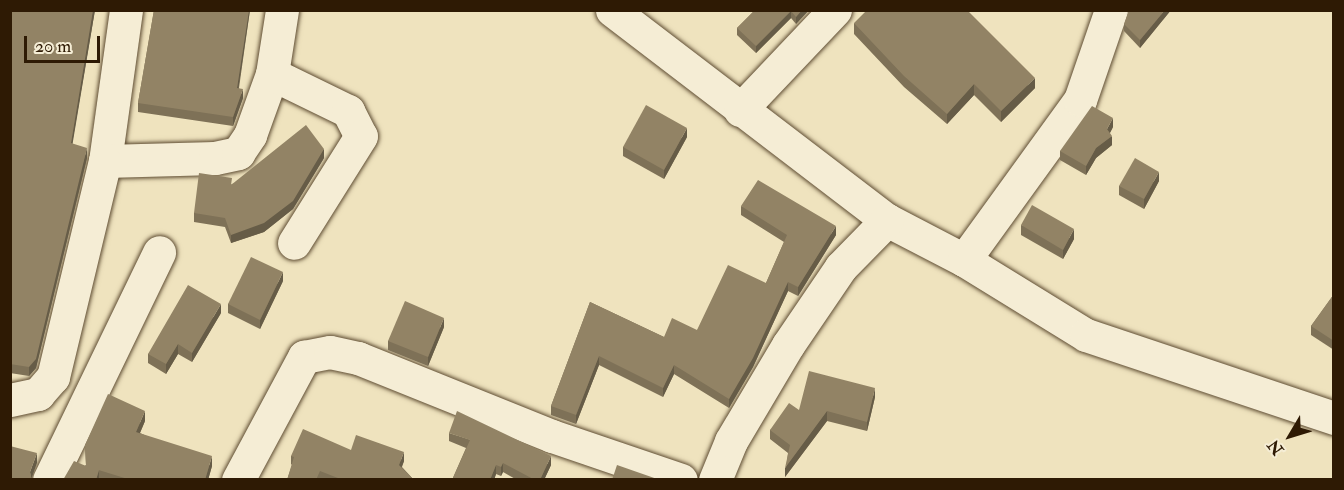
<!DOCTYPE html>
<style>
body{margin:0}
#map{position:relative;width:1344px;height:490px;overflow:hidden;background:#efe3be;font-family:"IM FELL Double Pica",serif}
div>[style]{position:absolute}
.roads{filter:drop-shadow(0 0 2px #5e4c32) drop-shadow(0 0 2px #5e4c32)}
.minor>*{height:33px;margin:-16.5px;padding:0 16.5px;transform-origin:16.5px;border-radius:16.5px;background:#f5edd5}
.wall>*{inset:0;background:#7e7157}
.shaded-wall>*{inset:0;background:#665c47}
.building>*{inset:0;background:#928365}
span{translate:-50% -50%;white-space:nowrap;text-align:center;line-height:1.15;-webkit-text-stroke:4.5px #f5edd5;paint-order:stroke}
.frame{position:absolute;inset:0;border:12px solid #2e1a04;pointer-events:none}
.north{position:absolute;left:1260px;top:406px;width:60px;height:60px;-webkit-text-stroke:4px #f5edd5;paint-order:stroke;rotate:232deg;font-size:16px;font-weight:700;line-height:24px;text-align:center;color:#2e1a04}
.north::after{content:'';display:block;margin:auto;width:21px;height:27px;background:#2e1a04;clip-path:polygon(50% 0,100% 100%,50% 72%,0 100%)}
.scale{position:absolute;left:24px;top:36px;width:76px;height:27px;box-sizing:border-box;border:3px solid #2e1a04;border-top:0;padding-left:8px;font-size:18px;line-height:21px;white-space:nowrap;color:#2e1a04;-webkit-text-stroke:4px #f5edd5;paint-order:stroke}
</style>
<div id="map">
<div class="roads">
<div class="minor">
<div style="left:126px;top:10px;width:152px;rotate:97.9deg"></div>
<div style="left:105px;top:161px;width:110px;rotate:-1.6deg"></div>
<div style="left:215px;top:158px;width:24px;rotate:-12deg"></div>
<div style="left:238px;top:153px;width:22px;rotate:-56deg"></div>
<div style="left:250px;top:135px;width:65px;rotate:-70.2deg"></div>
<div style="left:272px;top:74px;width:65px;rotate:-81.1deg"></div>
<div style="left:612px;top:10px;width:346px;rotate:37.4deg"></div>
<div style="left:887px;top:220px;width:87px;rotate:27.5deg"></div>
<div style="left:964px;top:260px;width:143px;rotate:31.6deg"></div>
<div style="left:1086px;top:335px;width:262px;rotate:18.5deg"></div>
<div style="left:272px;top:74px;width:85px;rotate:26deg"></div>
<div style="left:348px;top:111px;width:28px;rotate:63deg"></div>
<div style="left:361px;top:136px;width:126px;rotate:122.1deg"></div>
<div style="left:740px;top:110px;width:138px;rotate:-46.5deg"></div>
<div style="left:964px;top:260px;width:198px;rotate:-54.1deg"></div>
<div style="left:1080px;top:100px;width:95px;rotate:-71deg"></div>
<div style="left:10px;top:400px;width:29px;rotate:-12deg"></div>
<div style="left:38px;top:394px;width:23px;rotate:-49deg"></div>
<div style="left:53px;top:377px;width:222px;rotate:-76.5deg"></div>
<div style="left:49px;top:480px;width:253px;rotate:-64.2deg"></div>
<div style="left:238px;top:480px;width:140px;rotate:-61.8deg"></div>
<div style="left:304px;top:357px;width:26px;rotate:-11deg"></div>
<div style="left:330px;top:352px;width:29px;rotate:12deg"></div>
<div style="left:358px;top:358px;width:209px;rotate:21.9deg"></div>
<div style="left:552px;top:436px;width:136px;rotate:18.8deg"></div>
<div style="left:715px;top:480px;width:42px;rotate:-67.7deg"></div>
<div style="left:731px;top:441px;width:112px;rotate:-59.3deg"></div>
<div style="left:788px;top:345px;width:94px;rotate:-55.8deg"></div>
<div style="left:841px;top:267px;width:66px;rotate:-45.6deg"></div>
</div>
</div>
<div class="wall">
<div style="clip-path:polygon(10px 10px,95px 10px,72px 144px,87px 158px,36px 368px,29px 376px,10px 373px)"></div>
<div style="clip-path:polygon(154px 10px,250px 10px,239px 88px,243px 98px,233px 126px,138px 112px,138px 103px)"></div>
<div style="clip-path:polygon(755px 10px,809px 10px,796px 24px,791px 18px,756px 53px,737px 35px,737px 28px)"></div>
<div style="clip-path:polygon(1171px 10px,1140px 48px,1124px 31px,1124px 24px)"></div>
<div style="clip-path:polygon(854px 23px,1035px 88px,1001px 122px,974px 95px,947px 124px,904px 87px,854px 34px)"></div>
<div style="clip-path:polygon(1113px 127px,1110px 133px,1112px 145px,1096px 158px,1086px 175px,1060px 160px,1060px 151px)"></div>
<div style="clip-path:polygon(687px 137px,664px 179px,623px 156px,623px 147px)"></div>
<div style="clip-path:polygon(324px 158px,293px 209px,264px 232px,231px 243px,225px 227px,194px 222px,194px 213px,232px 184px)"></div>
<div style="clip-path:polygon(1159px 181px,1144px 209px,1119px 195px,1119px 186px)"></div>
<div style="clip-path:polygon(741px 206px,836px 235px,798px 296px,788px 291px,753px 367px,729px 408px,674px 374px,663px 397px,599px 365px,576px 424px,551px 415px,551px 406px,590px 302px,664px 337px,697px 330px,766px 283px,784px 242px,741px 215px)"></div>
<div style="clip-path:polygon(1021px 225px,1074px 239px,1063px 259px,1021px 235px)"></div>
<div style="clip-path:polygon(283px 281px,260px 329px,228px 313px,228px 304px)"></div>
<div style="clip-path:polygon(1334px 294px,1334px 350px,1311px 335px,1311px 326px)"></div>
<div style="clip-path:polygon(221px 313px,192px 362px,178px 354px,166px 374px,148px 363px,148px 354px)"></div>
<div style="clip-path:polygon(444px 327px,428px 366px,388px 350px,388px 341px)"></div>
<div style="clip-path:polygon(875px 397px,867px 431px,827px 421px,785px 477px,788px 453px,770px 439px,770px 430px,799px 410px)"></div>
<div style="clip-path:polygon(145px 421px,140px 433px,212px 466px,208px 480px,63px 480px,86px 465px,85px 445px)"></div>
<div style="clip-path:polygon(449px 433px,551px 465px,544px 480px,517px 480px,503px 472px,501px 476px,496px 474px,494px 480px,452px 480px,466px 448px,449px 441px)"></div>
<div style="clip-path:polygon(351px 450px,404px 461px,402px 467px,414px 480px,287px 480px,292px 465px,291px 464px,291px 456px)"></div>
</div>
<div class="shaded-wall">
<div style="clip-path:polygon(93px 10px,95px 10px,71px 153px,71px 143px)"></div>
<div style="clip-path:polygon(249px 10px,250px 10px,237px 97px,237px 88px)"></div>
<div style="clip-path:polygon(802px 10px,809px 10px,796px 24px,796px 17px)"></div>
<div style="clip-path:polygon(1165px 10px,1171px 10px,1140px 48px,1140px 40px)"></div>
<div style="clip-path:polygon(791px 11px,791px 18px,756px 53px,756px 46px)"></div>
<div style="clip-path:polygon(1035px 78px,1035px 88px,1001px 122px,1001px 111px)"></div>
<div style="clip-path:polygon(974px 84px,974px 95px,947px 124px,947px 114px)"></div>
<div style="clip-path:polygon(243px 89px,243px 98px,233px 126px,233px 117px)"></div>
<div style="clip-path:polygon(1113px 118px,1113px 127px,1107px 138px,1107px 129px)"></div>
<div style="clip-path:polygon(687px 128px,687px 137px,664px 179px,664px 170px)"></div>
<div style="clip-path:polygon(1112px 136px,1112px 145px,1096px 158px,1086px 175px,1086px 166px,1096px 148px)"></div>
<div style="clip-path:polygon(87px 148px,87px 158px,36px 368px,29px 376px,29px 367px)"></div>
<div style="clip-path:polygon(324px 149px,324px 158px,293px 209px,264px 232px,231px 243px,231px 235px)"></div>
<div style="clip-path:polygon(1159px 172px,1159px 181px,1144px 209px,1144px 199px)"></div>
<div style="clip-path:polygon(836px 226px,836px 235px,798px 296px,798px 287px)"></div>
<div style="clip-path:polygon(1074px 229px,1074px 239px,1063px 259px,1063px 250px)"></div>
<div style="clip-path:polygon(283px 272px,283px 281px,260px 329px,260px 320px)"></div>
<div style="clip-path:polygon(788px 282px,788px 291px,753px 367px,729px 408px,729px 399px)"></div>
<div style="clip-path:polygon(221px 304px,221px 313px,192px 362px,192px 353px)"></div>
<div style="clip-path:polygon(444px 318px,444px 327px,428px 366px,428px 357px)"></div>
<div style="clip-path:polygon(178px 344px,178px 354px,166px 374px,166px 364px)"></div>
<div style="clip-path:polygon(599px 356px,599px 365px,576px 424px,576px 415px)"></div>
<div style="clip-path:polygon(674px 365px,674px 374px,663px 397px,663px 388px)"></div>
<div style="clip-path:polygon(875px 388px,875px 397px,867px 431px,867px 422px)"></div>
<div style="clip-path:polygon(145px 411px,145px 421px,136px 442px,136px 432px)"></div>
<div style="clip-path:polygon(827px 411px,827px 421px,785px 477px,785px 468px)"></div>
<div style="clip-path:polygon(404px 452px,404px 461px,399px 473px,399px 465px)"></div>
<div style="clip-path:polygon(37px 453px,37px 463px,31px 480px,30px 472px)"></div>
<div style="clip-path:polygon(212px 456px,212px 466px,208px 480px,205px 480px)"></div>
<div style="clip-path:polygon(551px 456px,551px 465px,544px 480px,540px 480px)"></div>
<div style="clip-path:polygon(503px 463px,503px 472px,501px 476px,501px 467px)"></div>
<div style="clip-path:polygon(496px 465px,496px 474px,494px 480px,490px 480px)"></div>
<div style="clip-path:polygon(99px 470px,99px 480px,96px 480px)"></div>
</div>
<div class="building">
<div style="clip-path:polygon(10px 10px,93px 10px,71px 143px,87px 148px,36px 359px,29px 367px,10px 364px)"></div>
<div style="clip-path:polygon(154px 10px,249px 10px,237px 88px,243px 89px,233px 117px,138px 103px)"></div>
<div style="clip-path:polygon(755px 10px,802px 10px,796px 17px,791px 11px,756px 46px,737px 28px)"></div>
<div style="clip-path:polygon(867px 10px,967px 10px,1035px 78px,1001px 111px,974px 84px,947px 114px,904px 76px,854px 23px)"></div>
<div style="clip-path:polygon(1129px 10px,1165px 10px,1140px 40px,1124px 24px)"></div>
<div style="clip-path:polygon(646px 105px,687px 128px,664px 170px,623px 147px)"></div>
<div style="clip-path:polygon(1092px 106px,1113px 118px,1107px 129px,1112px 136px,1096px 148px,1086px 166px,1060px 151px)"></div>
<div style="clip-path:polygon(306px 125px,324px 149px,293px 201px,264px 223px,231px 235px,225px 218px,194px 213px,199px 173px,232px 178px,231px 185px)"></div>
<div style="clip-path:polygon(1135px 158px,1159px 172px,1144px 199px,1119px 186px)"></div>
<div style="clip-path:polygon(758px 180px,836px 226px,798px 287px,788px 282px,753px 358px,729px 399px,674px 365px,663px 388px,599px 356px,576px 415px,551px 406px,590px 302px,664px 337px,672px 318px,697px 330px,728px 265px,766px 283px,787px 235px,741px 206px)"></div>
<div style="clip-path:polygon(1032px 205px,1074px 229px,1063px 250px,1021px 225px)"></div>
<div style="clip-path:polygon(251px 257px,283px 272px,260px 320px,228px 304px)"></div>
<div style="clip-path:polygon(188px 285px,221px 304px,192px 353px,178px 344px,166px 364px,148px 354px)"></div>
<div style="clip-path:polygon(1334px 294px,1334px 341px,1311px 326px)"></div>
<div style="clip-path:polygon(405px 301px,444px 318px,428px 357px,388px 341px)"></div>
<div style="clip-path:polygon(809px 371px,875px 388px,867px 422px,827px 411px,785px 468px,790px 445px,770px 430px,789px 403px,799px 410px)"></div>
<div style="clip-path:polygon(108px 394px,145px 411px,136px 432px,212px 456px,205px 480px,131px 480px,92px 468px,99px 470px,96px 480px,63px 480px,74px 461px,86px 466px,85px 445px)"></div>
<div style="clip-path:polygon(457px 411px,551px 456px,540px 480px,535px 480px,503px 463px,501px 467px,496px 465px,490px 480px,452px 480px,470px 440px,449px 433px)"></div>
<div style="clip-path:polygon(303px 429px,351px 450px,356px 435px,404px 452px,399px 465px,414px 480px,343px 480px,320px 471px,316px 480px,287px 480px,294px 457px,291px 456px)"></div>
<div style="clip-path:polygon(10px 446px,37px 453px,30px 472px,32px 480px,10px 479px)"></div>
<div style="clip-path:polygon(617px 465px,660px 480px,612px 480px)"></div>
</div>
<div class="frame"></div>
<div class="north">N</div>
<div class="scale">20 m</div>
</div>
